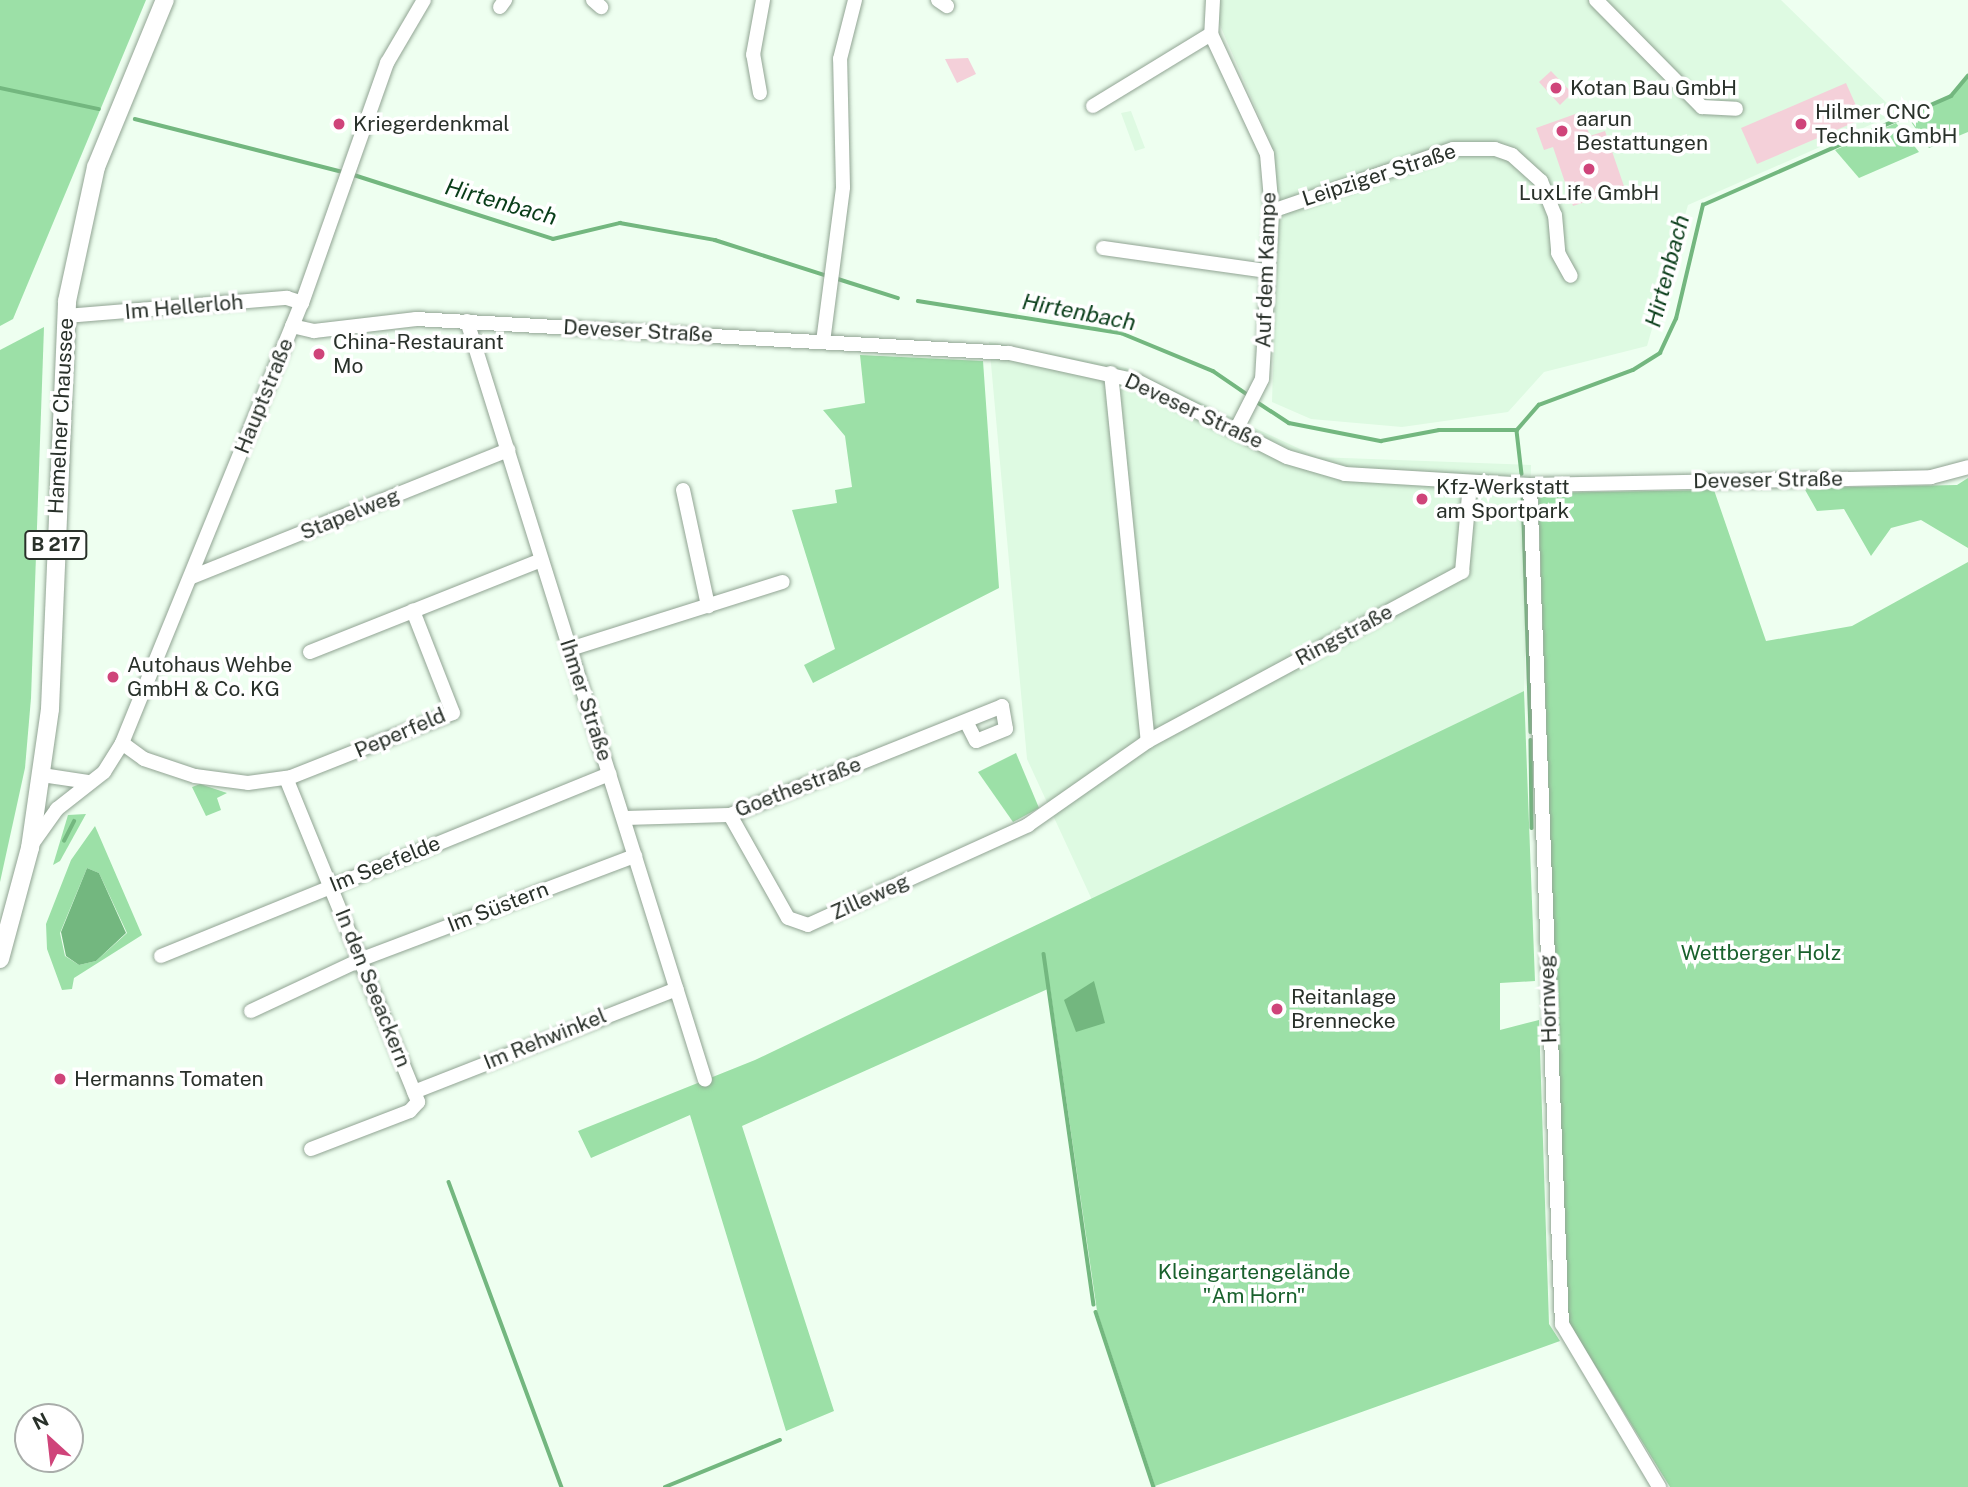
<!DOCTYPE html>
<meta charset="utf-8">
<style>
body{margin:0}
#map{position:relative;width:1968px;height:1487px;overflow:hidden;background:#eefff0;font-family:"Public Sans",sans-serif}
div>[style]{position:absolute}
.built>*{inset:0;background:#defae2}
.green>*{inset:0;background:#9ce0a7}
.water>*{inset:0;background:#73b77f}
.stream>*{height:3.5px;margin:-1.75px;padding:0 1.75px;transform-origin:1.75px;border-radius:1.75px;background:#73b77f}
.building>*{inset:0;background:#f4d0d9}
.roads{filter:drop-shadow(0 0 2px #91a493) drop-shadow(0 0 2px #91a493)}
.minor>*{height:14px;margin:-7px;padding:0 7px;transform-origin:7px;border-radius:7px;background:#fff}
.major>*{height:18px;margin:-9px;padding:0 9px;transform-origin:9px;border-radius:9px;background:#fff}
.dots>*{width:19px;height:19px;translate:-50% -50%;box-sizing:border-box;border:4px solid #fff;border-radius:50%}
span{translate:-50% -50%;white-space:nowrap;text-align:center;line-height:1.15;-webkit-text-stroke:7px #fff;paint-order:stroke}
.shield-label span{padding:2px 5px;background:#fff;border:2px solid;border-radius:5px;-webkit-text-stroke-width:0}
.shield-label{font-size:19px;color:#29312a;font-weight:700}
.poi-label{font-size:21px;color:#29312a}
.left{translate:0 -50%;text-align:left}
.street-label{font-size:21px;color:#29312a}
.park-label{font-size:21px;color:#19612d}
.water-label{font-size:23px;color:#093d19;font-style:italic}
.north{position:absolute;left:14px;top:1403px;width:70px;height:70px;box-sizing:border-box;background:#fff;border:2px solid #a9adaa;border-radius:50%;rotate:333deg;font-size:19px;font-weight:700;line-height:28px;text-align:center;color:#29312a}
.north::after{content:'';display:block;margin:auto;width:24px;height:32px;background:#cf447a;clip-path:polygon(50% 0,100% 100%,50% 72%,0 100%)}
</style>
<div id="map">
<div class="built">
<div style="clip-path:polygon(1220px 0,1781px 0,1897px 113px,1688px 205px,1647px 346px,1544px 372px,1508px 412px,1402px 427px,1311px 419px,1272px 402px,1278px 199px,1270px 141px,1216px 16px)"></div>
<div style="clip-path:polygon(1131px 111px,1145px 148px,1135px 151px,1121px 113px)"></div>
<div style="clip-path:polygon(989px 342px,1126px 368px,1317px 457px,1531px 465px,1524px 691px,1093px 902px,1027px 759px)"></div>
</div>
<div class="green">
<div style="clip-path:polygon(0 0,146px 0,13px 319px,0 326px)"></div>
<div style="clip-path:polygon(1968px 76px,1968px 132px,1929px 148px,1907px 116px,1951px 97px)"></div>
<div style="clip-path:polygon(1896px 123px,1919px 152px,1859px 178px,1835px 150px)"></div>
<div style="clip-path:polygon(44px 327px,31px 698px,25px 768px,0 882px,0 350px)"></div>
<div style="clip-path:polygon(860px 355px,983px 361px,999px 588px,813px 683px,804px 665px,835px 649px,792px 510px,837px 503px,835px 490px,852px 487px,845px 436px,823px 410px,865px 403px)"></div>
<div style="clip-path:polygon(1968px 478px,1968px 548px,1921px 520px,1891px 528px,1871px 556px,1844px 509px,1817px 511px,1804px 488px,1957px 485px)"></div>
<div style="clip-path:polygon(1714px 490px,1766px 641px,1852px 626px,1968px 562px,1968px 1487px,1670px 1487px,1567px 1320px,1538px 493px)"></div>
<div style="clip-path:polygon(1524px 691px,1535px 981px,1500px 983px,1500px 1030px,1539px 1020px,1549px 1324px,1560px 1341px,1155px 1486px,1097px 1311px,1050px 988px,742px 1126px,834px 1411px,786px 1431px,690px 1115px,591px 1158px,578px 1131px,755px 1060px)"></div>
<div style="clip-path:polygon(1016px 753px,1039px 808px,1013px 822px,978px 772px)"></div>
<div style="clip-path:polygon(200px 784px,227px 793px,217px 798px,221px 810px,206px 816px,192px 787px)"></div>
<div style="clip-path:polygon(86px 814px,60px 861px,53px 865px,68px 815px)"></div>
<div style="clip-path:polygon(evenodd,95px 826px,142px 935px,74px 978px,72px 989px,62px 990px,47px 949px,46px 924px,71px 860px,95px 826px,87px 868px,99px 873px,127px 933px,96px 961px,79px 965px,65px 956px,60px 933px,87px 868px)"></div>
</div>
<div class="water">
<div style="clip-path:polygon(87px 868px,99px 873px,126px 933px,96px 961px,79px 965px,66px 956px,61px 932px)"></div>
<div style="clip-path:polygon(1094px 981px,1105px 1023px,1076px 1032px,1064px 1000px)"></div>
</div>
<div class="stream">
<div style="left:0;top:88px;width:101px;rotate:12deg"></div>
<div style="left:135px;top:119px;width:215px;rotate:14.3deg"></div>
<div style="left:351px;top:174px;width:212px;rotate:17.8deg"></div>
<div style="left:553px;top:239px;width:69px;rotate:-13.4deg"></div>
<div style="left:620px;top:223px;width:97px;rotate:10.1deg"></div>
<div style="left:715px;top:240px;width:119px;rotate:17.7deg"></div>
<div style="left:835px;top:278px;width:66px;rotate:17.6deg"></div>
<div style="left:918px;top:301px;width:206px;rotate:9deg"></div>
<div style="left:1121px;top:333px;width:100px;rotate:22.4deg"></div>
<div style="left:1213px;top:371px;width:42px;rotate:34.4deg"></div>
<div style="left:1254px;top:400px;width:42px;rotate:33.3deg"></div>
<div style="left:1289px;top:423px;width:94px;rotate:11.1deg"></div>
<div style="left:1381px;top:441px;width:59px;rotate:-10.7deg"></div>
<div style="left:1439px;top:430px;width:78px"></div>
<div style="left:1517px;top:430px;width:33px;rotate:-49deg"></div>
<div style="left:1539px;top:405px;width:100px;rotate:-20.4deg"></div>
<div style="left:1633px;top:370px;width:32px;rotate:-32deg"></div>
<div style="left:1660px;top:353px;width:38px;rotate:-65deg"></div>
<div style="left:1676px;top:319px;width:117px;rotate:-76.7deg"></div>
<div style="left:1703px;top:205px;width:271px;rotate:-23.7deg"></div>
<div style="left:1951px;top:96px;width:26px;rotate:-50deg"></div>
<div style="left:1517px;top:431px;width:43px;rotate:83.4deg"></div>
<div style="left:1523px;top:491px;width:241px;rotate:88.1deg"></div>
<div style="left:1531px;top:740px;width:88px;rotate:89.3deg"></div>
<div style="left:64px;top:841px;width:22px;rotate:-63deg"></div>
<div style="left:1044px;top:954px;width:354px;rotate:81.9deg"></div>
<div style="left:449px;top:1182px;width:325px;rotate:69.7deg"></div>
<div style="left:1096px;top:1312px;width:184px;rotate:71.7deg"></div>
<div style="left:665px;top:1487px;width:124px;rotate:-22.2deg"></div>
</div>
<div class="building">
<div style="clip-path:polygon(968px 58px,976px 74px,957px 83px,945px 59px)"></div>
<div style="clip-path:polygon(1551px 71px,1572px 93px,1560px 105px,1539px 82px)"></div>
<div style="clip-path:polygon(1846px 83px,1862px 119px,1757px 164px,1741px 128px)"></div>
<div style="clip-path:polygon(1581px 112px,1590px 136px,1605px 131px,1625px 189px,1573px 206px,1553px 147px,1544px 150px,1536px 128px)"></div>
</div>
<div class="roads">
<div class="minor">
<div style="left:593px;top:0;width:11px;rotate:41deg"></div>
<div style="left:938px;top:0;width:11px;rotate:34deg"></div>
<div style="left:1213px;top:0;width:34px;rotate:93deg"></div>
<div style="left:1211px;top:34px;width:132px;rotate:65deg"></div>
<div style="left:1267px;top:154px;width:57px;rotate:85deg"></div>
<div style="left:1272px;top:211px;width:168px;rotate:93.4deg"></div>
<div style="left:1262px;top:379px;width:55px;rotate:117deg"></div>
<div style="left:1596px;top:0;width:151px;rotate:45.3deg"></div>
<div style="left:1702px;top:107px;width:34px;rotate:3deg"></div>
<div style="left:500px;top:7px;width:9px;rotate:-54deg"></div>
<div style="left:760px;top:93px;width:39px;rotate:-100deg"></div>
<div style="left:753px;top:55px;width:56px;rotate:-79.7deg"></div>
<div style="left:1093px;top:106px;width:138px;rotate:-31.4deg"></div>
<div style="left:1272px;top:211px;width:191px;rotate:-18.9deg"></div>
<div style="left:1453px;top:149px;width:42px"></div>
<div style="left:1495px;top:149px;width:18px;rotate:19deg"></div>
<div style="left:1512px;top:155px;width:39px;rotate:42deg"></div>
<div style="left:1541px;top:181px;width:37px;rotate:68deg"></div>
<div style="left:1555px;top:215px;width:38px;rotate:85deg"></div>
<div style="left:1558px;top:253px;width:26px;rotate:61deg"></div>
<div style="left:1103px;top:248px;width:166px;rotate:8deg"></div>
<div style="left:66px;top:316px;width:222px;rotate:-4.7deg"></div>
<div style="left:287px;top:298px;width:16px;rotate:18deg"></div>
<div style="left:467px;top:321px;width:795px;rotate:72.59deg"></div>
<div style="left:292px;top:326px;width:23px;rotate:13deg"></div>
<div style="left:314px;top:331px;width:103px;rotate:-6.7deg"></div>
<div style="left:416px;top:319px;width:594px;rotate:3.28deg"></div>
<div style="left:1009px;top:353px;width:131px;rotate:12.3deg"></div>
<div style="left:1137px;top:381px;width:168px;rotate:26.9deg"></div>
<div style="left:1287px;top:457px;width:60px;rotate:16.3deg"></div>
<div style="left:1345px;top:474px;width:185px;rotate:3.4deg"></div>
<div style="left:1530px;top:485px;width:401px;rotate:-1.1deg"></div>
<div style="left:1931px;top:477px;width:38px;rotate:-15deg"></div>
<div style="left:823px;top:342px;width:156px;rotate:-82.6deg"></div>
<div style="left:843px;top:187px;width:128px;rotate:-91.3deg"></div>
<div style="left:840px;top:59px;width:61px;rotate:-75.7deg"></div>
<div style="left:1111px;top:373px;width:370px;rotate:84.3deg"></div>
<div style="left:1530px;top:485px;width:840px;rotate:87.82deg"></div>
<div style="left:1562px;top:1324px;width:190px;rotate:59.2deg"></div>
<div style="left:683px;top:490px;width:119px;rotate:77.8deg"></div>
<div style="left:192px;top:577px;width:341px;rotate:-21.9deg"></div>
<div style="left:570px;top:649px;width:223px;rotate:-17.5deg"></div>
<div style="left:310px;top:652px;width:249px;rotate:-21.7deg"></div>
<div style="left:122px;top:743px;width:27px;rotate:36deg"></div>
<div style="left:144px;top:759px;width:54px;rotate:18.4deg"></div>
<div style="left:195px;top:776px;width:53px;rotate:7.5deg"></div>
<div style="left:248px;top:783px;width:43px;rotate:-7.9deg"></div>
<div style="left:291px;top:777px;width:174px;rotate:-21.6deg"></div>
<div style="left:453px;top:713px;width:110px;rotate:-111.4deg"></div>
<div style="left:42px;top:775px;width:48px;rotate:8.5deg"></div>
<div style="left:286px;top:778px;width:350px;rotate:67.8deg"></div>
<div style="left:418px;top:1102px;width:12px;rotate:132deg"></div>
<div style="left:410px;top:1111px;width:106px;rotate:159deg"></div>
<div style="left:730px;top:815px;width:118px;rotate:60.6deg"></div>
<div style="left:788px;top:918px;width:21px;rotate:19deg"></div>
<div style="left:808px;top:925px;width:242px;rotate:-24.4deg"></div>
<div style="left:1028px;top:825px;width:146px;rotate:-35deg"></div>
<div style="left:1148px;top:741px;width:357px;rotate:-28.3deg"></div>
<div style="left:1462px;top:572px;width:88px;rotate:-84.8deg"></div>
<div style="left:624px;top:818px;width:106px;rotate:-1.6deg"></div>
<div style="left:730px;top:815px;width:293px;rotate:-21.8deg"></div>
<div style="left:1002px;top:706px;width:23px;rotate:80deg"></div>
<div style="left:1006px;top:729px;width:32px;rotate:158deg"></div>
<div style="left:976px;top:741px;width:22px;rotate:-117deg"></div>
<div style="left:30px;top:847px;width:47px;rotate:-54.6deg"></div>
<div style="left:57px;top:809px;width:60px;rotate:-38.2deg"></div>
<div style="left:104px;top:772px;width:34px;rotate:-58deg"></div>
<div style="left:122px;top:743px;width:475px;rotate:-67.8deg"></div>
<div style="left:302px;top:303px;width:255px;rotate:-70.5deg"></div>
<div style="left:387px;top:63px;width:73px;rotate:-59.6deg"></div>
<div style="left:161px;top:956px;width:484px;rotate:-22.1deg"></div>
<div style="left:251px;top:1011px;width:123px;rotate:-25.1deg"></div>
<div style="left:362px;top:959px;width:292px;rotate:-20.7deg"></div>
<div style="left:414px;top:1092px;width:282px;rotate:-21.4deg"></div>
</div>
<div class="major">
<div style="left:0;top:959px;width:115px;rotate:-74.9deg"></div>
<div style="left:30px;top:848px;width:140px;rotate:-81.8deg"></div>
<div style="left:50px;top:709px;width:408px;rotate:-87.6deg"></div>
<div style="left:67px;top:301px;width:137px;rotate:-77.8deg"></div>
<div style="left:96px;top:167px;width:181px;rotate:-67.6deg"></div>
</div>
</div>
<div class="dots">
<div style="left:1556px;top:88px;background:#cf447a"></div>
<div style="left:339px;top:124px;background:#cf447a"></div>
<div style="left:1801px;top:124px;background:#cf447a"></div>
<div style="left:1562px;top:131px;background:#cf447a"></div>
<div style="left:1589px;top:169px;background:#cf447a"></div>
<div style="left:319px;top:354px;background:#cf447a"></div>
<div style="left:1422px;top:499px;background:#cf447a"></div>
<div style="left:113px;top:677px;background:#cf447a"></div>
<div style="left:1277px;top:1009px;background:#cf447a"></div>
<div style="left:60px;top:1079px;background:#cf447a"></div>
</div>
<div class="shield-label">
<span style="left:56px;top:545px">B 217</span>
</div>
<div class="poi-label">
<span class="left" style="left:1570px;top:88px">Kotan Bau GmbH</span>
<span class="left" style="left:1815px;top:124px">Hilmer CNC<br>Technik GmbH</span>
<span class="left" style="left:1576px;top:131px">aarun<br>Bestattungen</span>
<span class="left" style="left:353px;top:124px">Kriegerdenkmal</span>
<span style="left:1589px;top:193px">LuxLife GmbH</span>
<span class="left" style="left:333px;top:354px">China-Restaurant<br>Mo</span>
<span class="left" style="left:1436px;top:499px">Kfz-Werkstatt<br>am Sportpark</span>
<span class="left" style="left:127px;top:677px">Autohaus Wehbe<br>GmbH &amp; Co. KG</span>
<span class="left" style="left:1291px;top:1009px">Reitanlage<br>Brennecke</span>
<span class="left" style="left:74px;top:1079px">Hermanns Tomaten</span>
</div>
<div class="street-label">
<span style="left:1379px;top:175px;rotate:-18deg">Leipziger Straße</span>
<span style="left:1266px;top:270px;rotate:-88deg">Auf dem Kampe</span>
<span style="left:184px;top:307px;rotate:-5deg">Im Hellerloh</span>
<span style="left:638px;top:331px;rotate:3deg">Deveser Straße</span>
<span style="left:264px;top:396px;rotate:-68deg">Hauptstraße</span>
<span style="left:1194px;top:411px;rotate:25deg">Deveser Straße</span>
<span style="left:61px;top:416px;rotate:-87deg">Hamelner Chaussee</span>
<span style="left:1768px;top:480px;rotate:-1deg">Deveser Straße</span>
<span style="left:350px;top:514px;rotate:-22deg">Stapelweg</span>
<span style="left:1344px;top:635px;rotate:-28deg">Ringstraße</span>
<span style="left:586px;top:700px;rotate:72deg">Ihmer Straße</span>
<span style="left:400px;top:733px;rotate:-23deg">Peperfeld</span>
<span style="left:798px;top:787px;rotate:-21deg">Goethestraße</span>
<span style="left:385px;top:864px;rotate:-22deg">Im Seefelde</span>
<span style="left:870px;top:897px;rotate:-24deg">Zilleweg</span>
<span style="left:498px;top:907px;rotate:-21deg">Im Süstern</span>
<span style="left:373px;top:988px;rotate:68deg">In den Seeackern</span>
<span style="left:1548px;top:999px;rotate:-92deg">Hornweg</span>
<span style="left:545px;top:1039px;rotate:-22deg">Im Rehwinkel</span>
</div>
<div class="park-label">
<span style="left:1761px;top:953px">Wettberger Holz</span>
<span style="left:1254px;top:1284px">Kleingartengelände<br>"Am Horn"</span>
</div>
<div class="water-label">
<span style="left:501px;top:202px;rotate:16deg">Hirtenbach</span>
<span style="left:1667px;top:271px;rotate:-75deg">Hirtenbach</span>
<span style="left:1079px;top:312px;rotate:11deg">Hirtenbach</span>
</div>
<div class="north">N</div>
</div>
